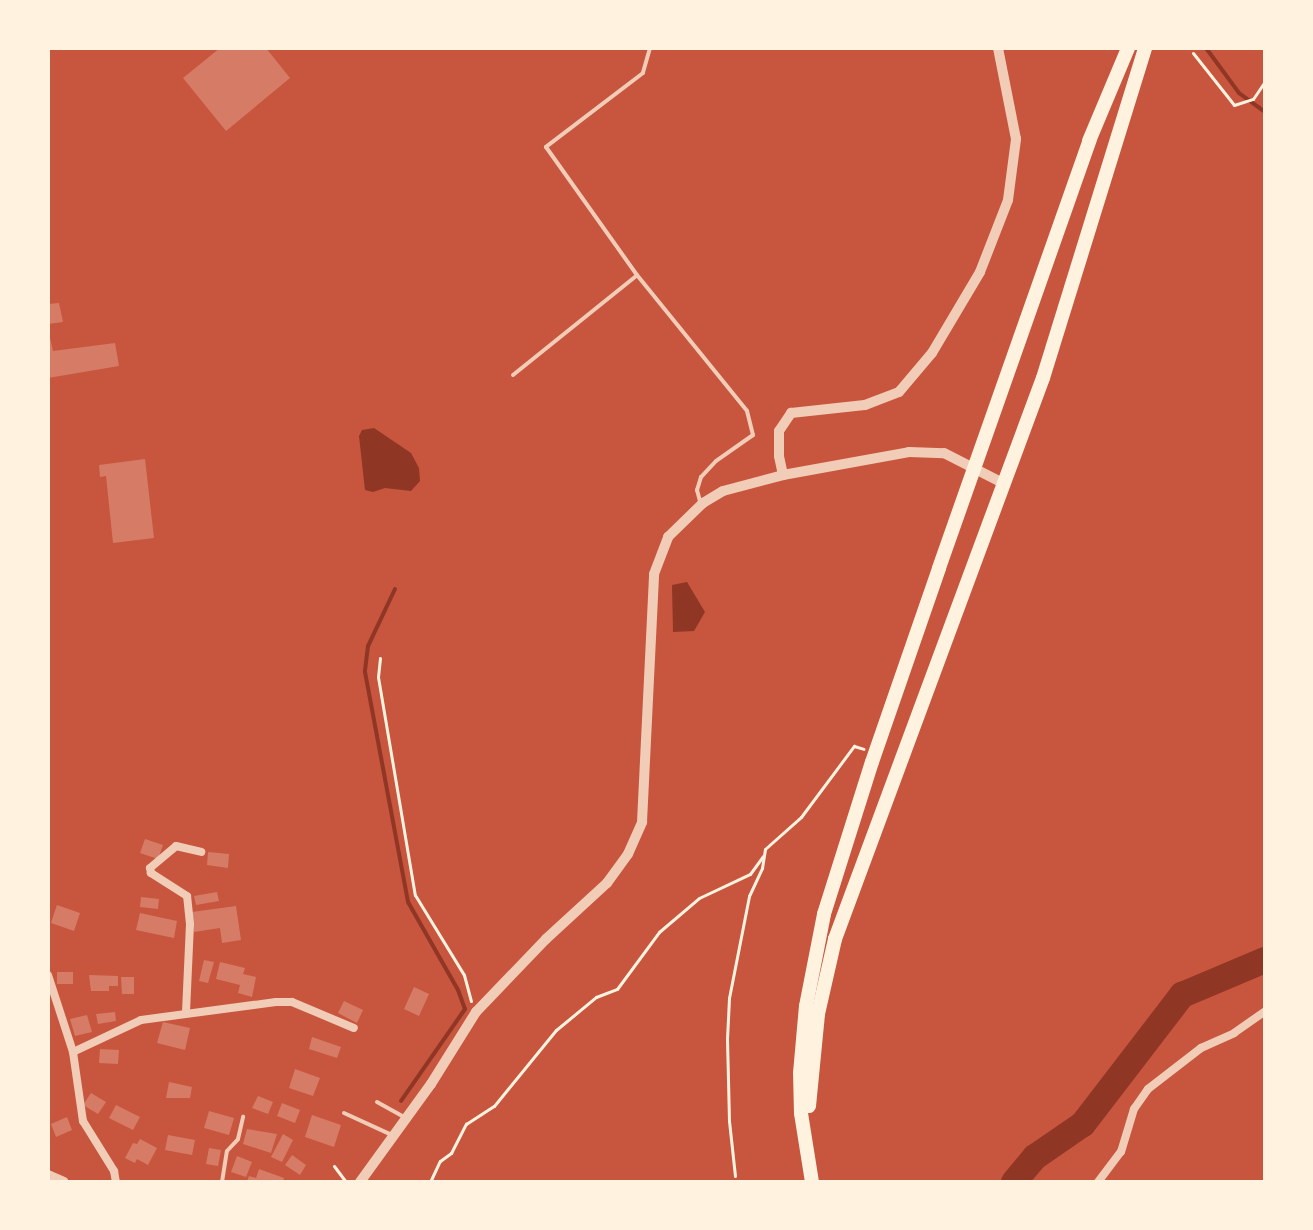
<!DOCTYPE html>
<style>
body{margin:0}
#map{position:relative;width:1313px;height:1230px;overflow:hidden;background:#c8553d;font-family:"Archivo Narrow",sans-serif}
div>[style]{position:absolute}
.water>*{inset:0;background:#8f3625}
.stream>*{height:4px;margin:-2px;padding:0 2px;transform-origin:2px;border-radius:2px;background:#8f3625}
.river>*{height:26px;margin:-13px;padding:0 13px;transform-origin:13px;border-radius:13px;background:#8f3625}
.building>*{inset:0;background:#d67c66}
.path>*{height:3px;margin:-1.5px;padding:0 1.5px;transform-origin:1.5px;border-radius:1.5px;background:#fff3e0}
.service>*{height:4px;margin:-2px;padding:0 2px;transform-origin:2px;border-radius:2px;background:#f1ccb7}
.minor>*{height:8px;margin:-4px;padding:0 4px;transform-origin:4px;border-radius:4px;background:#f1ccb7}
.tertiary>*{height:10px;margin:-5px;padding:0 5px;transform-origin:5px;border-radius:5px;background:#f1ccb7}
.trunk>*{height:14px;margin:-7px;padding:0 7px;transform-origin:7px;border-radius:7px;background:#fff3e0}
span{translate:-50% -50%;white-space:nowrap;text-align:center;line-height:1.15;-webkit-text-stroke:6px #fff3e0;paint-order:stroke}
.frame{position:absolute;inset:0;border:50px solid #fff3e0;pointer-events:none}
</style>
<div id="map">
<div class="water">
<div style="clip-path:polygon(374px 428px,411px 453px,419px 468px,420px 481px,411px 491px,385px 488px,373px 492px,365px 490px,359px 436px,362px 430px)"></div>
<div style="clip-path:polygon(687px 582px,705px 612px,694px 631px,673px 632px,672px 585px)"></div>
</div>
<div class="stream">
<div style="left:1206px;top:48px;width:56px;rotate:53.7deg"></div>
<div style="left:1239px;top:93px;width:32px;rotate:36deg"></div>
<div style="left:395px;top:589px;width:63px;rotate:115.3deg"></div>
<div style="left:368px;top:646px;width:26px;rotate:97deg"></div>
<div style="left:365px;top:672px;width:234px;rotate:79.4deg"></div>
<div style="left:408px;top:902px;width:101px;rotate:60.4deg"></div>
<div style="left:458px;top:990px;width:20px;rotate:70deg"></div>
<div style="left:465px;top:1009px;width:112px;rotate:124.8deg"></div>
</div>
<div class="river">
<div style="left:1014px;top:1182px;width:33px;rotate:-50deg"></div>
<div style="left:1035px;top:1157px;width:58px;rotate:-34.5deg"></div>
<div style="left:1083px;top:1124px;width:163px;rotate:-52.5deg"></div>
<div style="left:1182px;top:995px;width:90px;rotate:-22.9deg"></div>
</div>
<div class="building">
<div style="clip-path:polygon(220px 48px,266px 48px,290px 78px,226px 131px,183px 78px)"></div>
<div style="clip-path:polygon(59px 303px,63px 322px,48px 324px,48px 304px)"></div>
<div style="clip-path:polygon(48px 329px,53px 351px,115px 343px,119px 366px,48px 378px)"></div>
<div style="clip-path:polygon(145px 459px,154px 538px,113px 543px,106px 476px,100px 477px,99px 465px)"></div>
<div style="clip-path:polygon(145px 839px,163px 845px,158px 859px,140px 853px)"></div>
<div style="clip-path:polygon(208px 852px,229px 854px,228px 868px,207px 865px)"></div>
<div style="clip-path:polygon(217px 892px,219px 901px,196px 905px,194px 896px)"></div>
<div style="clip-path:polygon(141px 897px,159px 899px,158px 909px,140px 907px)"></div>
<div style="clip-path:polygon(57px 905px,80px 913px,74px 931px,51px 923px)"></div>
<div style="clip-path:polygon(236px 906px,241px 940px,222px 943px,220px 928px,194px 932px,192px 912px)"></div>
<div style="clip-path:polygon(140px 913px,177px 921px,174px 938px,136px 930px)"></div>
<div style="clip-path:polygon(204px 960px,214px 962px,208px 983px,199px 981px)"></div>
<div style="clip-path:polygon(220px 962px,245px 968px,243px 974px,256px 977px,252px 997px,238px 993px,240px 985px,216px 979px)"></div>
<div style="clip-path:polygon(57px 972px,73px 972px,73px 984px,57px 984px)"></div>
<div style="clip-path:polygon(89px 975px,118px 976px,118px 986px,109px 986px,109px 991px,91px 991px)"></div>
<div style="clip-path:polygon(121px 977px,134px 977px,134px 994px,122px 994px)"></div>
<div style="clip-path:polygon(414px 987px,429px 994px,419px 1016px,404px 1009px)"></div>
<div style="clip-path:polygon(344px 1001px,363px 1010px,357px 1023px,338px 1013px)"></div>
<div style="clip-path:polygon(115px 1012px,116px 1021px,98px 1024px,96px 1014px)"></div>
<div style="clip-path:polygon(87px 1015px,92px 1032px,75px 1036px,70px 1019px)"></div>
<div style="clip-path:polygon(163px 1022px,190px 1028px,185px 1050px,157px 1043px)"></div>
<div style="clip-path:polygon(312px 1037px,341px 1047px,337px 1058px,309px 1049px)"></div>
<div style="clip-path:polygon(100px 1049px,119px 1050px,118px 1064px,99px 1063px)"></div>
<div style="clip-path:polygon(295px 1069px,320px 1078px,313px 1096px,289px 1088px)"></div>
<div style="clip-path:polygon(169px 1082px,192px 1087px,190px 1098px,166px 1098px)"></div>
<div style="clip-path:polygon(91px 1093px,106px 1102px,98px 1114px,83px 1105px)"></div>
<div style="clip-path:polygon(258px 1096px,273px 1102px,268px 1114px,252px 1108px)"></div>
<div style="clip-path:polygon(282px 1103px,300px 1110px,295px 1123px,277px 1116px)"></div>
<div style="clip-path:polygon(116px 1105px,140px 1117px,133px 1130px,109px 1118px)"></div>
<div style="clip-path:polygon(209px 1111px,234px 1118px,229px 1135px,204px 1128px)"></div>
<div style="clip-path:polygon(312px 1115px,341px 1125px,334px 1147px,305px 1137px)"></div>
<div style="clip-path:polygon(67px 1117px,72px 1130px,56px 1137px,51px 1124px)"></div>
<div style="clip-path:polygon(247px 1129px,277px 1134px,271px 1153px,243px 1144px)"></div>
<div style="clip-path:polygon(283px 1134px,293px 1140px,282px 1162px,271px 1157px)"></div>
<div style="clip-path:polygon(168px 1135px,195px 1140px,192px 1155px,165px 1150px)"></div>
<div style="clip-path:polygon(140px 1139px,157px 1148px,148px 1165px,137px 1159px,135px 1163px,125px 1158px,133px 1143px,137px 1144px)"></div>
<div style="clip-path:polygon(209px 1148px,221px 1150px,218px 1166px,206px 1164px)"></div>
<div style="clip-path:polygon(292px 1155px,306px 1165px,300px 1175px,285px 1165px)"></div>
<div style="clip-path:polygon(237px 1156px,252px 1162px,246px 1177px,231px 1172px)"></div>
<div style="clip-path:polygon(259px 1169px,284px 1178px,283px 1182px,247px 1182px,249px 1176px,256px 1178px)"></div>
</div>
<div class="path">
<div style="left:1193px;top:53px;width:66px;rotate:51.7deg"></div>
<div style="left:1234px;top:105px;width:20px;rotate:-18deg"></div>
<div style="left:1253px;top:99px;width:22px;rotate:-56deg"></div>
<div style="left:380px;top:658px;width:19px;rotate:96deg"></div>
<div style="left:378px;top:677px;width:221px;rotate:80.4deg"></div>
<div style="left:415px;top:895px;width:94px;rotate:58.5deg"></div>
<div style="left:464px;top:975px;width:27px;rotate:75deg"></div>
<div style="left:334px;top:1166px;width:20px;rotate:53deg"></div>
<div style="left:735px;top:1176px;width:55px;rotate:-96.2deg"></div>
<div style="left:729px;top:1121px;width:82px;rotate:-91.4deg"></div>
<div style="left:727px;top:1039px;width:41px;rotate:-87.2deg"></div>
<div style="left:729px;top:998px;width:104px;rotate:-78.9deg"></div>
<div style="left:749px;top:896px;width:31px;rotate:-65deg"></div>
<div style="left:762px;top:868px;width:19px;rotate:-81deg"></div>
<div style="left:765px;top:849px;width:48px;rotate:-41.6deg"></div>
<div style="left:801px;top:817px;width:89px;rotate:-53.3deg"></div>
<div style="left:854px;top:746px;width:10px;rotate:17deg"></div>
<div style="left:430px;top:1182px;width:23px;rotate:-65deg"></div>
<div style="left:440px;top:1161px;width:14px;rotate:-36deg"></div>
<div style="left:451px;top:1153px;width:33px;rotate:-63deg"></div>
<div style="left:466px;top:1124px;width:33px;rotate:-33deg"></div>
<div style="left:494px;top:1106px;width:98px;rotate:-50.8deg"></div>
<div style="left:556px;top:1030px;width:52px;rotate:-39.5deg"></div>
<div style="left:596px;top:997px;width:22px;rotate:-21deg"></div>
<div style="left:617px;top:989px;width:71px;rotate:-53.6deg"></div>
<div style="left:659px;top:932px;width:52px;rotate:-40.4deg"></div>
<div style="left:699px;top:898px;width:56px;rotate:-25.2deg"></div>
<div style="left:750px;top:874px;width:22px;rotate:-54deg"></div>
</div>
<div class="service">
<div style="left:650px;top:48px;width:26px;rotate:106deg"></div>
<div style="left:643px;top:73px;width:122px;rotate:142.7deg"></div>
<div style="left:546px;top:147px;width:157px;rotate:54.6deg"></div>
<div style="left:637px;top:275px;width:175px;rotate:51deg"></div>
<div style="left:747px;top:411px;width:25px;rotate:76deg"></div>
<div style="left:753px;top:435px;width:45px;rotate:144.9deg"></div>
<div style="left:716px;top:461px;width:22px;rotate:133deg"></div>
<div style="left:701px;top:477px;width:14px;rotate:107deg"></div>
<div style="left:697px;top:490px;width:16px;rotate:75deg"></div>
<div style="left:513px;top:375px;width:158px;rotate:-38.8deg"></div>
<div style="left:377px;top:1102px;width:33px;rotate:29deg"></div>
<div style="left:344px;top:1113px;width:53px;rotate:24.6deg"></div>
<div style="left:222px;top:1182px;width:31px;rotate:-81deg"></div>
<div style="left:227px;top:1151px;width:16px;rotate:-47deg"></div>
<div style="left:238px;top:1139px;width:23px;rotate:-77deg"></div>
</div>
<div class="minor">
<div style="left:48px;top:975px;width:81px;rotate:72deg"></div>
<div style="left:73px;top:1052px;width:70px;rotate:81.8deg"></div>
<div style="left:83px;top:1121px;width:59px;rotate:58.2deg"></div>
<div style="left:114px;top:1171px;width:11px;rotate:80deg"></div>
<div style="left:186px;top:1012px;width:88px;rotate:-87.4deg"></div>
<div style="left:190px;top:924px;width:28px;rotate:-96deg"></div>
<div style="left:187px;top:896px;width:43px;rotate:-147.4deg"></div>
<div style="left:151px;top:873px;width:5px;rotate:-101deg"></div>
<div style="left:150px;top:868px;width:34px;rotate:-40deg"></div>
<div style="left:176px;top:846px;width:26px;rotate:13deg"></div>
<div style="left:73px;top:1052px;width:75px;rotate:-25.2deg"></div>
<div style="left:141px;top:1020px;width:136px;rotate:-7.6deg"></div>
<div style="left:276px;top:1002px;width:16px"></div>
<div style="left:292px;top:1002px;width:67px;rotate:22.8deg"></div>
<div style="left:1098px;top:1182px;width:38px;rotate:-53deg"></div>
<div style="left:1121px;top:1152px;width:45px;rotate:-73.2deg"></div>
<div style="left:1134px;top:1109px;width:24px;rotate:-55deg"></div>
<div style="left:1148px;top:1089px;width:67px;rotate:-37.7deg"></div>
<div style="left:1201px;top:1048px;width:36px;rotate:-24deg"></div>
<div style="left:1234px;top:1033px;width:38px;rotate:-35deg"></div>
</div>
<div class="tertiary">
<div style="left:783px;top:475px;width:128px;rotate:-10.3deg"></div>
<div style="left:909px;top:452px;width:35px;rotate:2deg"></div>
<div style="left:944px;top:453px;width:66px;rotate:27deg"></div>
<div style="left:48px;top:1175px;width:17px;rotate:24deg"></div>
<div style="left:360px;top:1182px;width:121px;rotate:-54.1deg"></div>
<div style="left:431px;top:1084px;width:85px;rotate:-58deg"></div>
<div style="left:476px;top:1012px;width:101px;rotate:-46.2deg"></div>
<div style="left:546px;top:939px;width:83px;rotate:-42.6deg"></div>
<div style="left:607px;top:883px;width:36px;rotate:-54deg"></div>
<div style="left:628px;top:854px;width:35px;rotate:-66deg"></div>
<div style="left:642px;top:822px;width:248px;rotate:-87.2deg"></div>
<div style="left:654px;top:574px;width:40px;rotate:-69deg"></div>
<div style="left:668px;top:537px;width:49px;rotate:-44.2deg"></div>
<div style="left:703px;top:503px;width:23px;rotate:-31deg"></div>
<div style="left:723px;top:491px;width:62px;rotate:-14.9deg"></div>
<div style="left:783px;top:475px;width:19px;rotate:-102deg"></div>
<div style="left:779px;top:456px;width:25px;rotate:-90deg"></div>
<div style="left:779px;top:431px;width:22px;rotate:-56deg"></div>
<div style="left:791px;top:413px;width:74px;rotate:-6.2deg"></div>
<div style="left:865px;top:405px;width:36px;rotate:-21deg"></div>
<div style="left:899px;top:392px;width:51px;rotate:-49.8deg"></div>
<div style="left:932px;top:353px;width:94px;rotate:-59.3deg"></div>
<div style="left:980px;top:272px;width:77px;rotate:-68.7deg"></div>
<div style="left:1008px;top:200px;width:62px;rotate:-82.5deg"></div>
<div style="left:1016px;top:139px;width:93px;rotate:-101.2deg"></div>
</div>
<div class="trunk">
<div style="left:809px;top:1106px;width:92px;rotate:-84.4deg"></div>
<div style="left:818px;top:1014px;width:77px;rotate:-77.2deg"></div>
<div style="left:835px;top:939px;width:598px;rotate:-69.66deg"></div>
<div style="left:1043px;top:378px;width:345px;rotate:-72.8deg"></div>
<div style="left:812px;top:1182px;width:70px;rotate:-99.1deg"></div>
<div style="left:801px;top:1113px;width:40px;rotate:-91.4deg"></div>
<div style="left:800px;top:1073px;width:67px;rotate:-84.9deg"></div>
<div style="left:806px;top:1006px;width:94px;rotate:-78.9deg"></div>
<div style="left:824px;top:914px;width:159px;rotate:-72.5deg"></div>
<div style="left:872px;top:762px;width:205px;rotate:-70.9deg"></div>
<div style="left:939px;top:568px;width:453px;rotate:-70.6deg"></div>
<div style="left:1089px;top:141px;width:101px;rotate:-67.2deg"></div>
</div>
<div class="frame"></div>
</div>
